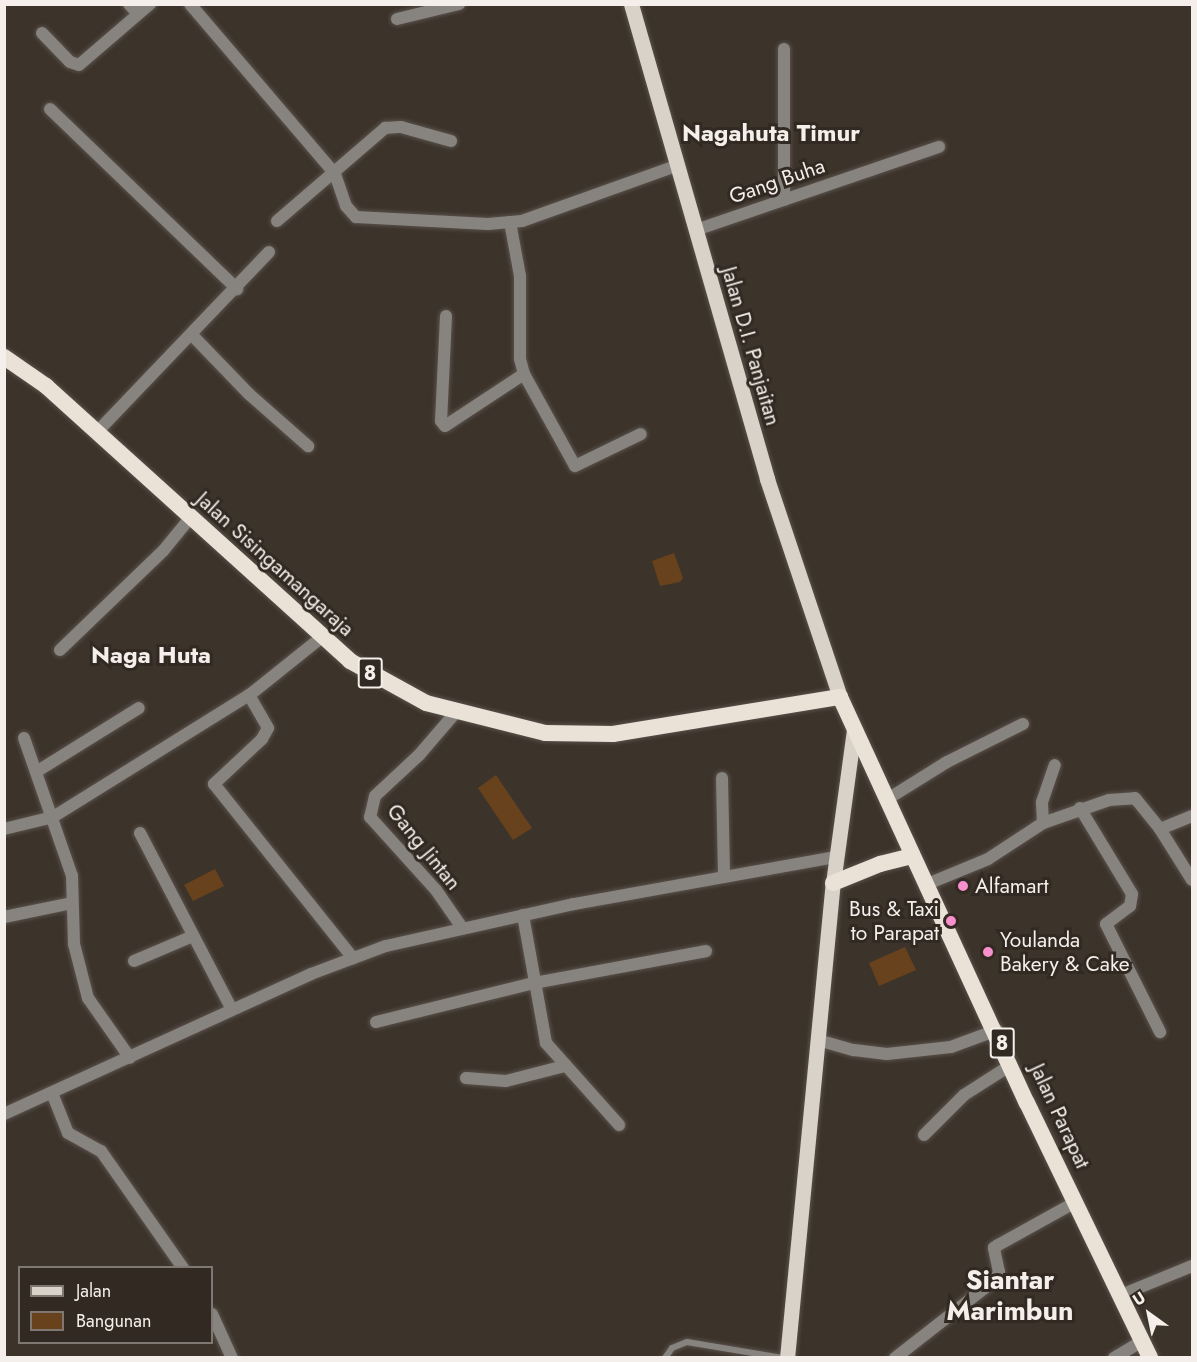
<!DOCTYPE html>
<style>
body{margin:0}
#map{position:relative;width:1197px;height:1362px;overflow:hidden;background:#3c332b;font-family:Jost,sans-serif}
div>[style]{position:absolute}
.building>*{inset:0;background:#67421c}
.roads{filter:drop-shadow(0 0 2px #59514a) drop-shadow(0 0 2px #59514a)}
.service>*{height:6px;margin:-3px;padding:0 3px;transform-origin:3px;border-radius:3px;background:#87847f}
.minor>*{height:12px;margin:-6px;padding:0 6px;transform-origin:6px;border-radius:6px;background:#87847f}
.primary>*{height:15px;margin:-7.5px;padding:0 7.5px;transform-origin:7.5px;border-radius:7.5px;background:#d9d2c8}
.trunk>*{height:16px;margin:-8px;padding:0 8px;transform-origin:8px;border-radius:8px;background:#eae2d7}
.dots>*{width:16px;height:16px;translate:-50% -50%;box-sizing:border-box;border:3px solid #312922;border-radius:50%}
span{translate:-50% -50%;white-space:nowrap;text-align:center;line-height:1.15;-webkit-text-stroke:6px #312922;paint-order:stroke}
.shield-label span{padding:2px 4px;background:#312922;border:2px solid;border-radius:4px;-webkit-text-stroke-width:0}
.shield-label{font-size:20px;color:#f4efea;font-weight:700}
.street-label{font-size:21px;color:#f4efea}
.poi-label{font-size:21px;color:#f4efea}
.left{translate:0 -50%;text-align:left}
.right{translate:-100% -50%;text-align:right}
.quarter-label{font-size:24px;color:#f4efea;font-weight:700}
.district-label{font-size:27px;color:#f4efea;font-weight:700}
.frame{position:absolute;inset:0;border:6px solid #f4efea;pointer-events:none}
.legend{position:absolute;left:18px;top:1266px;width:195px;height:78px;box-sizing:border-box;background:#312922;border:2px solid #7f7872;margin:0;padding:8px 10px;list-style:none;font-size:18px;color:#f4efea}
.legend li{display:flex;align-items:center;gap:12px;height:30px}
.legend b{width:30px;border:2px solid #7f7872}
.north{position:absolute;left:1119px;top:1284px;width:60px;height:60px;-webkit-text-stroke:4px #312922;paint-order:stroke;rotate:327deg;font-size:16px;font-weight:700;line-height:24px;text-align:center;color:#f4efea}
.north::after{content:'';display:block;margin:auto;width:21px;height:27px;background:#f4efea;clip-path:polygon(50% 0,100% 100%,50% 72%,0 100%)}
</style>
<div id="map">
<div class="building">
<div style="clip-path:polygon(674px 553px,683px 578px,680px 582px,660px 586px,652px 561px)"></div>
<div style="clip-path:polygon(496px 775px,532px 828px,513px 840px,478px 788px)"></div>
<div style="clip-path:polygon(215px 869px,224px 886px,193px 901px,184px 885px)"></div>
<div style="clip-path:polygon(905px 947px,916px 970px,879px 986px,869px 963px)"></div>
</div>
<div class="roads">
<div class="service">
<div style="left:665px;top:1358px;width:12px;rotate:-55deg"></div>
<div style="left:672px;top:1348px;width:16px;rotate:-22deg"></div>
<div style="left:687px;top:1342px;width:97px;rotate:9.5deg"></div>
</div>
<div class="minor">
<div style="left:129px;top:4px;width:13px;rotate:48deg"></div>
<div style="left:190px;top:4px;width:223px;rotate:49.5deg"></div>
<div style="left:335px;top:174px;width:34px;rotate:71deg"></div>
<div style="left:346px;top:206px;width:15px;rotate:48deg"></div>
<div style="left:356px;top:217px;width:132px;rotate:3deg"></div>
<div style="left:488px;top:224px;width:34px;rotate:-5deg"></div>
<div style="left:522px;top:221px;width:166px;rotate:-19.7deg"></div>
<div style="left:397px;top:19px;width:64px;rotate:-13.6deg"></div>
<div style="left:42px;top:33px;width:40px;rotate:46deg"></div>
<div style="left:70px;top:62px;width:9px;rotate:18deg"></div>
<div style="left:79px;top:65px;width:94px;rotate:-40.7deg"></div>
<div style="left:784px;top:49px;width:151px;rotate:90deg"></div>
<div style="left:50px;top:109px;width:260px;rotate:43.9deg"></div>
<div style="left:277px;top:221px;width:143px;rotate:-40.7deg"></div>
<div style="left:385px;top:128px;width:16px;rotate:-4deg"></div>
<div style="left:401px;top:127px;width:52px;rotate:15.6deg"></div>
<div style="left:696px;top:230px;width:257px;rotate:-18.9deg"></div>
<div style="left:446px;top:316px;width:105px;rotate:92.7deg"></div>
<div style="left:441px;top:421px;width:6px;rotate:51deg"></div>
<div style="left:445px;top:426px;width:95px;rotate:-33.4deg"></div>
<div style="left:524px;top:374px;width:16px;rotate:-105deg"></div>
<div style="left:520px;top:359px;width:83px;rotate:-90deg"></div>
<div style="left:520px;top:276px;width:55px;rotate:-100.5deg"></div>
<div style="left:192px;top:335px;width:82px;rotate:46deg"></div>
<div style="left:249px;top:394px;width:79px;rotate:41.4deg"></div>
<div style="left:524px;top:374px;width:105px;rotate:61deg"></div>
<div style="left:575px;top:466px;width:73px;rotate:-25.9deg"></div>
<div style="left:97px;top:432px;width:249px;rotate:-46.3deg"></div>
<div style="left:60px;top:650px;width:143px;rotate:-43.9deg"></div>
<div style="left:163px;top:551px;width:43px;rotate:-50.7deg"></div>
<div style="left:249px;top:695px;width:38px;rotate:60deg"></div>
<div style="left:268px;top:728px;width:13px;rotate:119deg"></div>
<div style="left:262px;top:739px;width:66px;rotate:136.8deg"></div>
<div style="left:214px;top:784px;width:223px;rotate:51.4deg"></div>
<div style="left:456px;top:712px;width:57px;rotate:130.7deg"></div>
<div style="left:419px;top:755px;width:60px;rotate:137deg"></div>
<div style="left:375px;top:796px;width:22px;rotate:103deg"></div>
<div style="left:370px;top:817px;width:98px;rotate:47.9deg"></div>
<div style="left:436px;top:890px;width:47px;rotate:55.3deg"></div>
<div style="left:24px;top:738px;width:146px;rotate:70.8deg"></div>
<div style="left:72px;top:876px;width:68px;rotate:88.3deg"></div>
<div style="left:74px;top:944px;width:56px;rotate:75.5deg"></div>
<div style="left:88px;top:998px;width:73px;rotate:55deg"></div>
<div style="left:36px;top:772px;width:121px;rotate:-31.9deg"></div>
<div style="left:722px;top:778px;width:99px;rotate:88.8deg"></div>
<div style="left:886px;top:800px;width:72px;rotate:-31.9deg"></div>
<div style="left:947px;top:762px;width:85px;rotate:-26.6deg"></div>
<div style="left:1080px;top:808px;width:100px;rotate:58.8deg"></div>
<div style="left:1132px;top:894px;width:12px;rotate:99deg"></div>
<div style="left:1130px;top:906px;width:30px;rotate:143deg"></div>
<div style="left:1106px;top:924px;width:121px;rotate:63.4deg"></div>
<div style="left:1043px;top:823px;width:21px;rotate:-93deg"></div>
<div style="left:1042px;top:802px;width:39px;rotate:-71deg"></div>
<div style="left:4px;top:829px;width:50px;rotate:-13.8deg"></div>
<div style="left:53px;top:817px;width:234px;rotate:-31.9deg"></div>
<div style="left:252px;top:693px;width:90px;rotate:-38.7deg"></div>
<div style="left:1160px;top:829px;width:60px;rotate:57.9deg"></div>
<div style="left:140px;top:833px;width:199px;rotate:62.5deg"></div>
<div style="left:925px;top:885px;width:68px;rotate:-22.4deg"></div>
<div style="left:988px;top:859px;width:66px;rotate:-33.2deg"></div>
<div style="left:1043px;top:823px;width:70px;rotate:-19.2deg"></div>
<div style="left:1109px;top:800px;width:26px;rotate:-4deg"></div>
<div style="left:1135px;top:798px;width:40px;rotate:51deg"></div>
<div style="left:1160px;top:829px;width:35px;rotate:-22deg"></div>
<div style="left:523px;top:915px;width:130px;rotate:79.8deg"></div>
<div style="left:546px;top:1043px;width:110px;rotate:48.3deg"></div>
<div style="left:4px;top:917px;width:69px;rotate:-11.6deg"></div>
<div style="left:134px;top:961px;width:64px;rotate:-23deg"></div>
<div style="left:376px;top:1022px;width:163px;rotate:-13.9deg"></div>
<div style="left:534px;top:983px;width:175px;rotate:-10.5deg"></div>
<div style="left:818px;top:1040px;width:37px;rotate:16deg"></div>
<div style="left:854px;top:1050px;width:33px;rotate:7deg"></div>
<div style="left:887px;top:1054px;width:64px;rotate:-6.2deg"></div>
<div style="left:951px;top:1047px;width:49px;rotate:-20.3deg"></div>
<div style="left:466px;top:1078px;width:40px;rotate:4.3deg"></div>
<div style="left:506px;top:1081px;width:61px;rotate:-14.3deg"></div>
<div style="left:52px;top:1093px;width:43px;rotate:68.2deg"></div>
<div style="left:68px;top:1133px;width:38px;rotate:29deg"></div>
<div style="left:101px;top:1151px;width:143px;rotate:55deg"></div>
<div style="left:4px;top:1114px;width:337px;rotate:-24.5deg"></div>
<div style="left:311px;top:974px;width:80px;rotate:-20.5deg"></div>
<div style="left:386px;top:946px;width:193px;rotate:-12.6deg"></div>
<div style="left:574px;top:904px;width:266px;rotate:-10.2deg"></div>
<div style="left:924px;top:1135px;width:57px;rotate:-45deg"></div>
<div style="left:964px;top:1095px;width:56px;rotate:-32.6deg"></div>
<div style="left:1121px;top:1295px;width:77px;rotate:-22.2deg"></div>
<div style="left:212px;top:1314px;width:48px;rotate:65.6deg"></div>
<div style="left:895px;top:1358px;width:128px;rotate:-38deg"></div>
<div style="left:996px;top:1279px;width:8px;rotate:-67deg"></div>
<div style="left:999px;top:1272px;width:25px;rotate:-102deg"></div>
<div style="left:994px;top:1248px;width:5px;rotate:-37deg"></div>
<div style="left:998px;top:1245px;width:89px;rotate:-28.9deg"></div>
<div style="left:1114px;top:1358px;width:33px;rotate:-31deg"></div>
</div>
<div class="primary">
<div style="left:631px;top:4px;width:494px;rotate:74deg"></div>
<div style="left:767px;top:479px;width:230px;rotate:71.5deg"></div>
<div style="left:787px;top:1358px;width:477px;rotate:-84.5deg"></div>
<div style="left:833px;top:883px;width:155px;rotate:-82.2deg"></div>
</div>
<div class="trunk">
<div style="left:4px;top:357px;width:51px;rotate:34.6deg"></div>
<div style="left:46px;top:386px;width:410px;rotate:42.1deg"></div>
<div style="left:350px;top:661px;width:87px;rotate:28.9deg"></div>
<div style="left:426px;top:703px;width:123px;rotate:14.1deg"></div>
<div style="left:545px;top:733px;width:68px;rotate:0.8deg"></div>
<div style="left:613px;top:734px;width:230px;rotate:-9.3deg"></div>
<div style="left:840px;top:697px;width:447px;rotate:65.3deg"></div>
<div style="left:1027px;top:1103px;width:283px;rotate:64.2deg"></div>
<div style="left:833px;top:883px;width:51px;rotate:-22deg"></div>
<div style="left:880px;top:864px;width:33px;rotate:-14deg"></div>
</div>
</div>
<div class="dots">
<div style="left:963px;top:886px;background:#f890cc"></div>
<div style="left:951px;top:921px;background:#f890cc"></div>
<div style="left:988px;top:952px;background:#f890cc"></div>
</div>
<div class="shield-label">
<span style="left:370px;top:673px">8</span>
<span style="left:1002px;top:1043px">8</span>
</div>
<div class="street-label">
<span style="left:777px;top:181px;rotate:-19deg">Gang Buha</span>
<span style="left:751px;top:346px;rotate:74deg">Jalan D.I. Panjaitan</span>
<span style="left:275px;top:564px;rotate:42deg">Jalan Sisingamangaraja</span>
<span style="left:424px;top:847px;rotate:51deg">Gang Jintan</span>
<span style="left:1060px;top:1116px;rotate:65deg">Jalan Parapat</span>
</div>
<div class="poi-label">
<span class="left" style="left:975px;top:886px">Alfamart</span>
<span class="right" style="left:939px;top:921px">Bus &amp; Taxi<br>to Parapat</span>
<span class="left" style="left:1000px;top:952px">Youlanda<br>Bakery &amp; Cake</span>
</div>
<div class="quarter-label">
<span style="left:771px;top:133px">Nagahuta Timur</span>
<span style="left:151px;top:655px">Naga Huta</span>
</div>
<div class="district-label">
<span style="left:1010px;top:1295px">Siantar<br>Marimbun</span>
</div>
<div class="frame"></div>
<ul class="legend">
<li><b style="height:8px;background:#d9d2c8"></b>Jalan</li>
<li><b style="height:16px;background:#67421c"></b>Bangunan</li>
</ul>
<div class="north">U</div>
</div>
